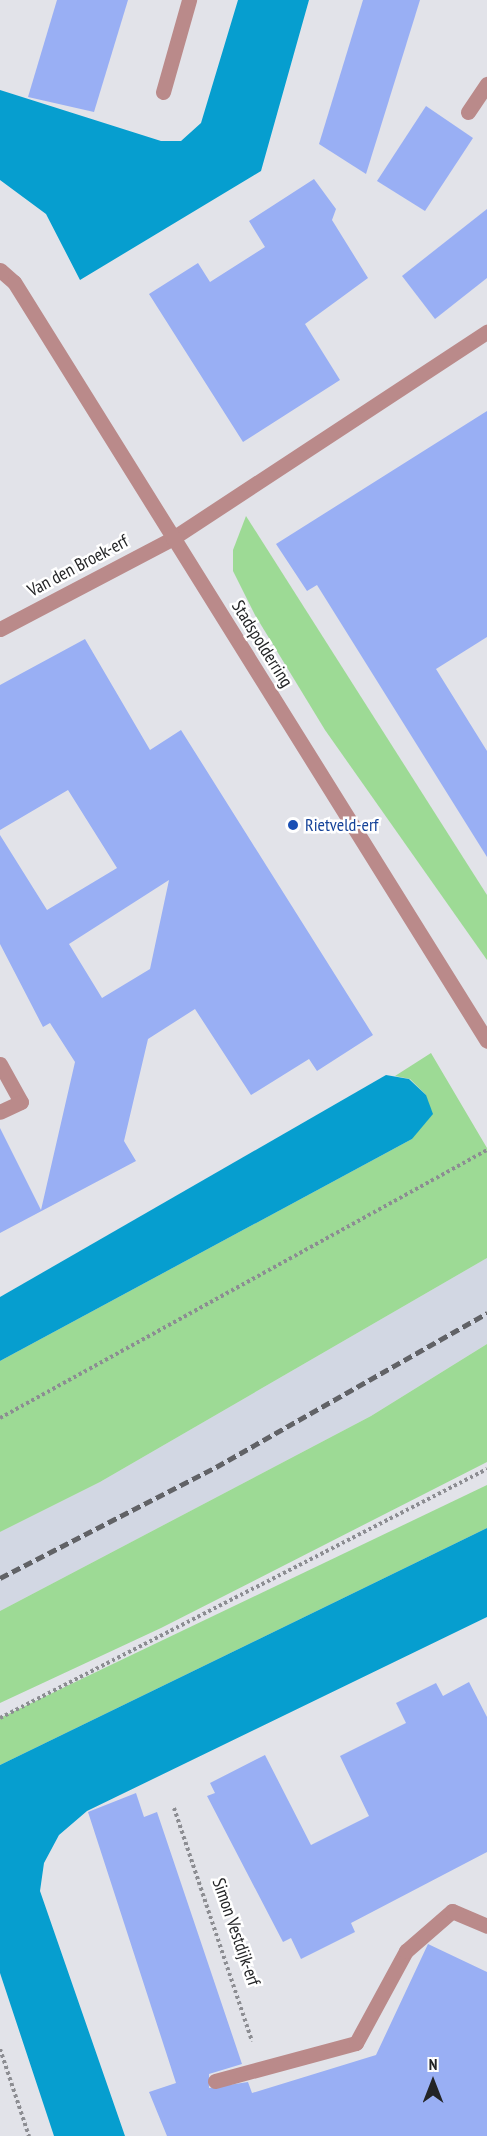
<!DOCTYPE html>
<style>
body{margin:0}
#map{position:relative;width:487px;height:2136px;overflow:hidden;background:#e2e3e9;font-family:"PT Sans Narrow",sans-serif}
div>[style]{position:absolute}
.built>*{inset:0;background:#d2d7e3}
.green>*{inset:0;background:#9dda95}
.water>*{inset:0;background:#069ecf}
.building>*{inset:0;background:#99aff4}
.path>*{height:4px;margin-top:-2px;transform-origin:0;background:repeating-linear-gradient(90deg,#8c8d92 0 3px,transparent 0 6px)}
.service>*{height:15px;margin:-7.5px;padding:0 7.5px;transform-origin:7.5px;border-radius:7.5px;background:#ba8a8a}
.minor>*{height:15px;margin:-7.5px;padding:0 7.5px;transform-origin:7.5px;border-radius:7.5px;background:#ba8a8a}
.tertiary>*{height:15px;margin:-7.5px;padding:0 7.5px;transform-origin:7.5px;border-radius:7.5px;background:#ba8a8a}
.rail>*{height:4.5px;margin-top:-2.25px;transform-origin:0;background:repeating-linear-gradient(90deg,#616266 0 9px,transparent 0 13.5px)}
.dots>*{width:16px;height:16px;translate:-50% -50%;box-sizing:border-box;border:3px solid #fff;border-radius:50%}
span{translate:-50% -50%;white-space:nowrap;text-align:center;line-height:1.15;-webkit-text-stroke:5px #fff;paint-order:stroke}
.street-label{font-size:18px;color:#232426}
.transit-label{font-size:18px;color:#164399}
.left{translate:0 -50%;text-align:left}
.north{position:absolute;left:403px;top:2052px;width:60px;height:60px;-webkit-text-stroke:4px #fff;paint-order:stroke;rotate:0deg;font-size:16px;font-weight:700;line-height:24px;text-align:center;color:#232426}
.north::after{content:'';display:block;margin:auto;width:21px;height:27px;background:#232426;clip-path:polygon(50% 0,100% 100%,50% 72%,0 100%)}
</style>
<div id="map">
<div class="built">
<div style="clip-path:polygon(487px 1258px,487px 1344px,371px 1416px,0 1611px,0 1532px,100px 1482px)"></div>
</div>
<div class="green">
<div style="clip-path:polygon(246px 516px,487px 895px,487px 960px,325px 730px,255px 615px,233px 571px,233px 550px)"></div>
<div style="clip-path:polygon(431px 1053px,487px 1148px,487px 1258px,100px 1482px,0 1532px,0 1361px,412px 1139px,426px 1095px,410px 1079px,395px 1076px)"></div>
<div style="clip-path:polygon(487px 1344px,487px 1462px,161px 1628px,0 1703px,0 1611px,371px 1416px)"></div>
<div style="clip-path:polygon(487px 1485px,487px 1528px,0 1765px,0 1718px)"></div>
</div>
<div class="water">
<div style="clip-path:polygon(238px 0,309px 0,261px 171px,80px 280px,46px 214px,0 180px,0 90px,161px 141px,181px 141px,201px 123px)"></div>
<div style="clip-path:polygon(386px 1075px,409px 1079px,426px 1095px,433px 1114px,412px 1139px,0 1361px,0 1297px)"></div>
<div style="clip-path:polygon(487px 1528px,487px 1617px,87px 1811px,59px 1835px,44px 1863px,40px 1891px,125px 2136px,54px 2136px,0 1973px,0 1765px)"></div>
</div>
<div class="building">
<div style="clip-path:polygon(57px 0,128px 0,94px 112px,28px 97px)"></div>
<div style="clip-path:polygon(363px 0,420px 0,366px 174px,319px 144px)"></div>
<div style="clip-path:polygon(426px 106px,473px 138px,425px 211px,377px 181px)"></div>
<div style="clip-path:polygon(314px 179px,336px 209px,332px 220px,368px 278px,305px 324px,340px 380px,243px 442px,149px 294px,198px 263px,210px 282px,265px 247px,249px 221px)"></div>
<div style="clip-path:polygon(487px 209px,487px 278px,435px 319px,402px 276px)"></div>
<div style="clip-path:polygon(487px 411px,487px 637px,436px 669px,487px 751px,487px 857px,317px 585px,307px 591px,276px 544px)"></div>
<div style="clip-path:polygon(evenodd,85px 639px,150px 750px,181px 730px,373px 1035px,317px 1071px,309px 1059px,251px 1095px,195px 1009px,148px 1039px,124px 1141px,136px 1161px,0 1233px,0 1128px,41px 1210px,75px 1062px,50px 1023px,43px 1027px,0 944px,0 835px,47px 910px,117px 868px,68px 790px,0 830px,0 685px,85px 639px,169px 880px,150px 969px,102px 998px,69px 944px,169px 880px)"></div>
<div style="clip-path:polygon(469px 1682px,487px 1717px,487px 1852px,351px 1923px,355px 1932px,301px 1959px,291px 1938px,283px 1942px,207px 1796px,215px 1793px,210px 1783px,265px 1755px,311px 1845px,369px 1816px,340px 1756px,406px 1723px,396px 1703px,436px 1683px,443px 1696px)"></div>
<div style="clip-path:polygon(136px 1793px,144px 1817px,157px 1812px,242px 2064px,209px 2074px,209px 2088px,248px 2082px,252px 2093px,376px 2055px,428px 1944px,487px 1972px,487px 2136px,167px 2136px,149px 2092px,176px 2083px,88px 1812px)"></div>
</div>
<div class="path">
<div style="left:0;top:1418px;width:556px;rotate:-28.82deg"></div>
<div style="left:0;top:1718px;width:547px;rotate:-27.08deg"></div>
<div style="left:174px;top:1808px;width:246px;rotate:71.5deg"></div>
<div style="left:0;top:2049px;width:92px;rotate:71.6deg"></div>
</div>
<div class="service">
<div style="left:468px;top:112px;width:34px;rotate:-56deg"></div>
</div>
<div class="minor">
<div style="left:163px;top:92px;width:96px;rotate:-74.2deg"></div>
<div style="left:0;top:629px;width:195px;rotate:-27.7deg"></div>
<div style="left:173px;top:538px;width:376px;rotate:-33.3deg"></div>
<div style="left:0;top:1064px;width:43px;rotate:61.1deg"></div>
<div style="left:21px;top:1102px;width:23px;rotate:155deg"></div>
<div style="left:215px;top:2081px;width:146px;rotate:-15.1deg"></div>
<div style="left:356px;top:2043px;width:105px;rotate:-61.5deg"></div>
<div style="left:406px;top:1951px;width:61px;rotate:-41deg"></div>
<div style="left:452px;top:1911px;width:38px;rotate:23deg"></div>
</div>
<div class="tertiary">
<div style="left:0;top:270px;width:18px;rotate:41deg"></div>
<div style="left:14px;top:282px;width:894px;rotate:58.07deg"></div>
</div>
<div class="rail">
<div style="left:0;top:1578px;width:243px;rotate:-27.2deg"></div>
<div style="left:216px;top:1467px;width:312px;rotate:-29.6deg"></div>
</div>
<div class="dots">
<div style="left:293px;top:825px;background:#1a4fb4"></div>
</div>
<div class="street-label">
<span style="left:78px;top:566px;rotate:-28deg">Van den Broek-erf</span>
<span style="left:262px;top:644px;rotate:58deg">Stadspolderring</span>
<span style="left:236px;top:1932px;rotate:71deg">Simon Vestdijk-erf</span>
</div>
<div class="transit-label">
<span class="left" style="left:305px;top:825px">Rietveld-erf</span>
</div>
<div class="north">N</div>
</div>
